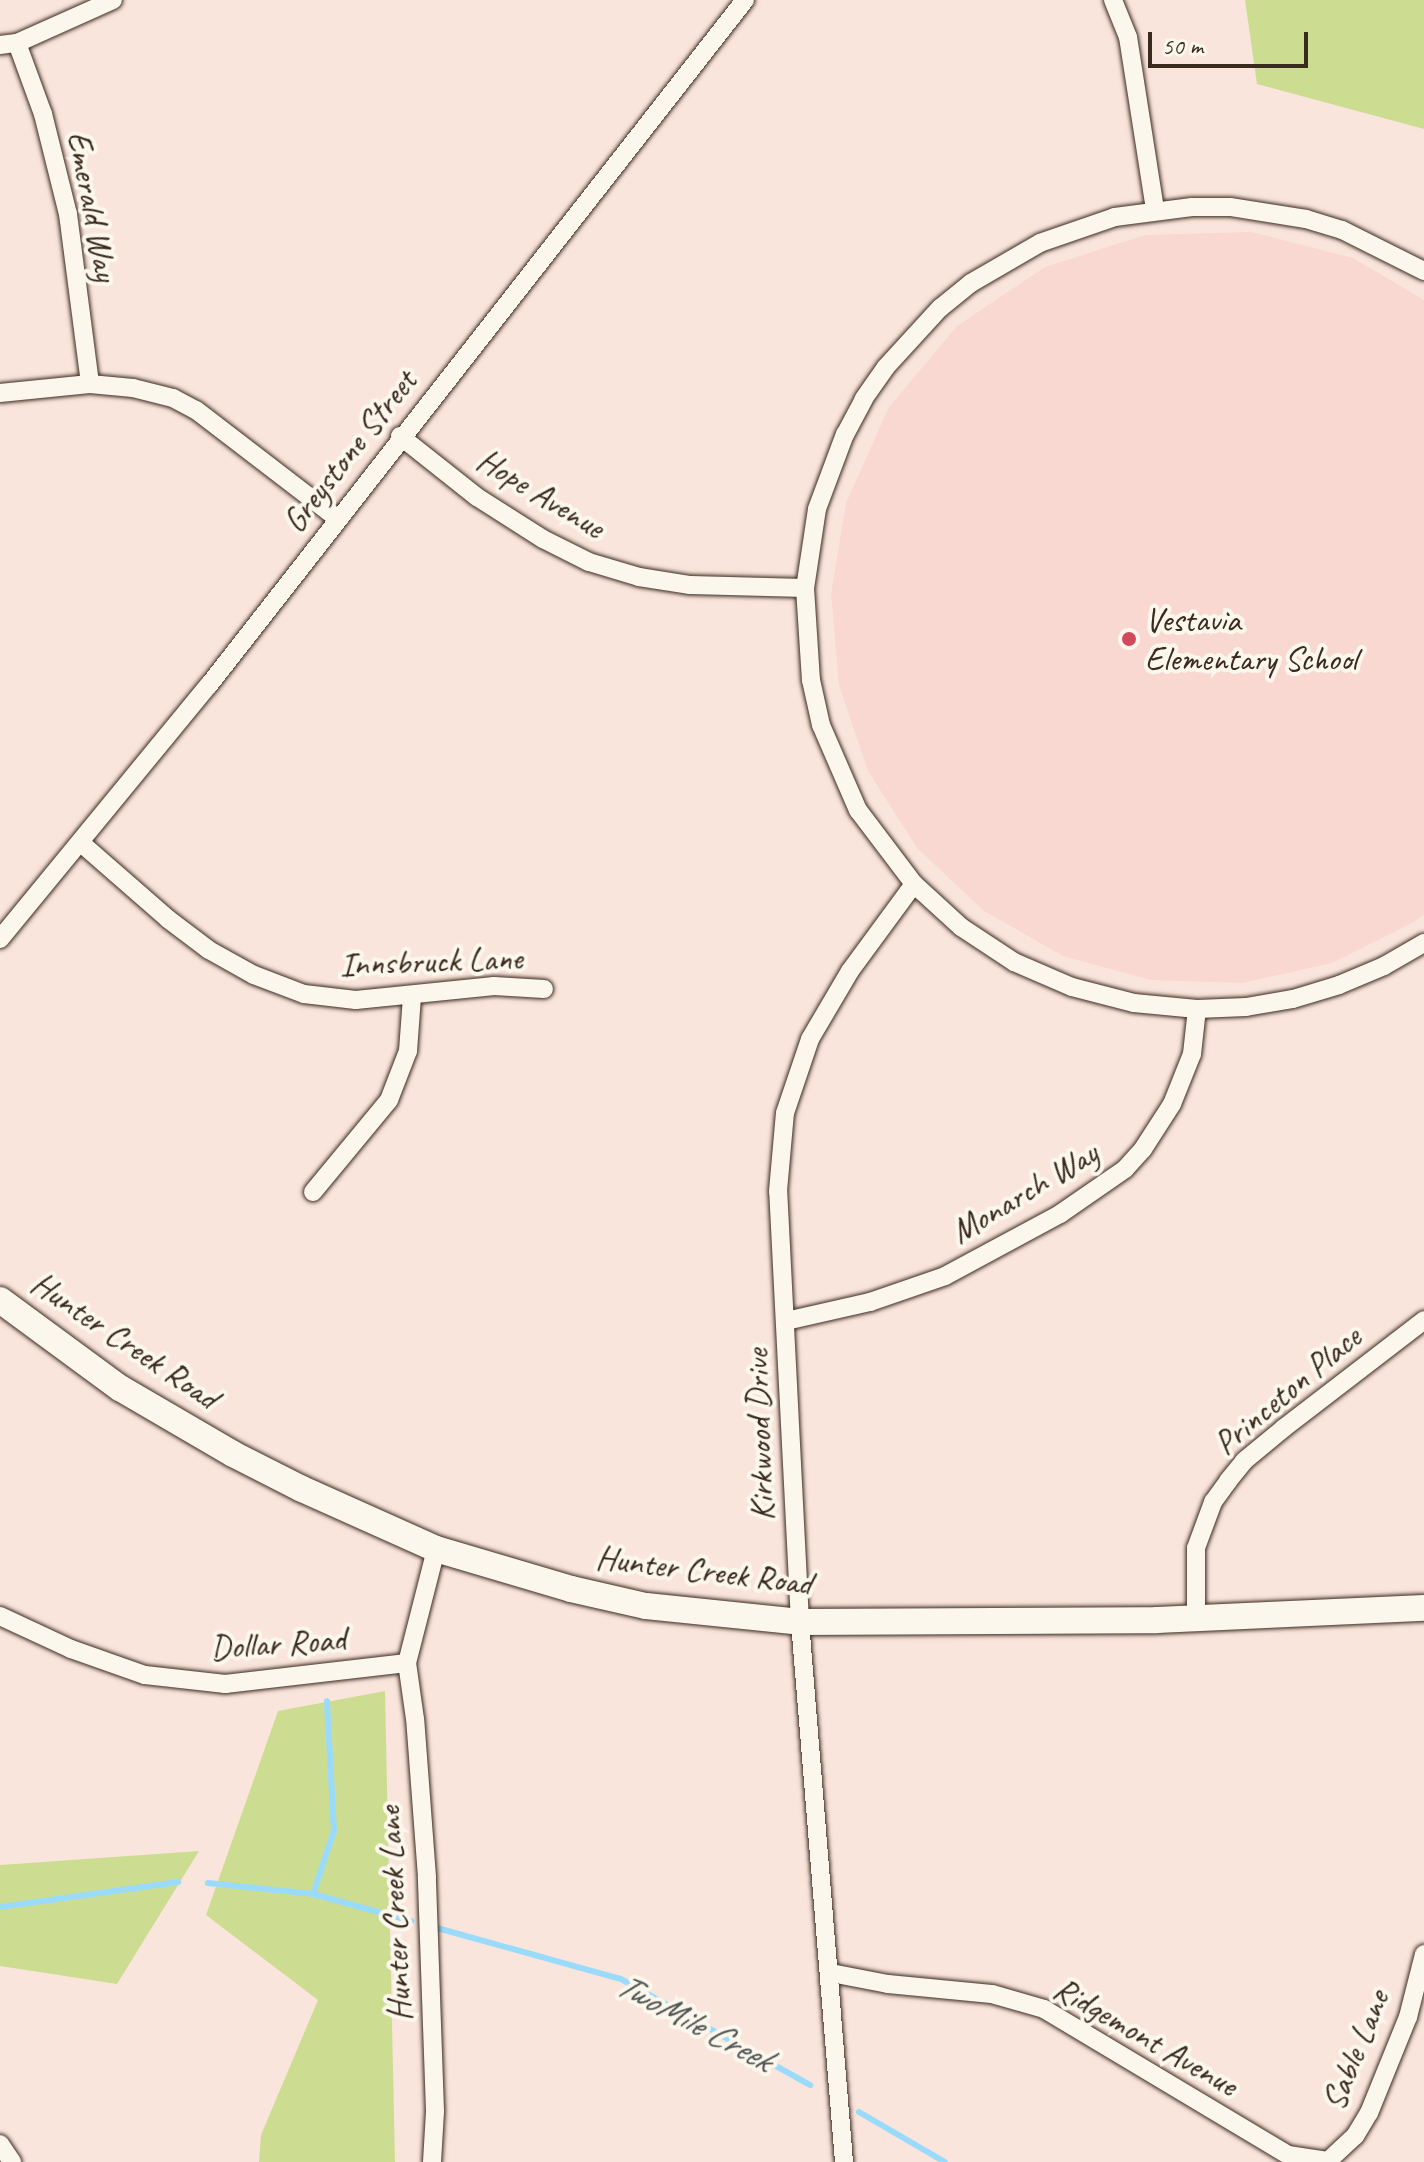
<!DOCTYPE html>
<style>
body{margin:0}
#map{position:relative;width:1424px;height:2162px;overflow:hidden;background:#fae5dc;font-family:Caveat,sans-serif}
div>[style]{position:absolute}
.built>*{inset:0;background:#f9d8d1}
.green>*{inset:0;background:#ccdd91}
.stream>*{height:6px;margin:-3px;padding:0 3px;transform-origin:3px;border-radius:3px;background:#9adbfc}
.roads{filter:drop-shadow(0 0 2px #3b2a1e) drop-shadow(0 0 2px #3b2a1e)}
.street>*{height:18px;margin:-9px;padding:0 9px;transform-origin:9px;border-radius:9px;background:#fbf7ec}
.secondary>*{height:26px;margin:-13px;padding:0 13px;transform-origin:13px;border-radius:13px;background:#fbf7ec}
.dots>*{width:22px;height:22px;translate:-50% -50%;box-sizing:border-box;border:4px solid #fbf7ec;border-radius:50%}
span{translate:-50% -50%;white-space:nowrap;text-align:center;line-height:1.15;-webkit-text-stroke:8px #fbf7ec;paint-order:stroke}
.street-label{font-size:34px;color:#3b2a1e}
.poi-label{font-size:34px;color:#3b2a1e}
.left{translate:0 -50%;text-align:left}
.water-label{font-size:36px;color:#535656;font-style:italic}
.scale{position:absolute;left:1148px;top:32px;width:160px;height:36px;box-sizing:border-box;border:4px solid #3b2a1e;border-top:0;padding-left:10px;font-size:24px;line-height:28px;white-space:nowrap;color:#3b2a1e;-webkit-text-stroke:6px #fbf7ec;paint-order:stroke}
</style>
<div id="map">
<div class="built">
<div style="clip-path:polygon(1251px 232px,1353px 258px,1424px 300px,1424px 914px,1414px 922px,1332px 963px,1242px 983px,1151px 980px,1063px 956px,984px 911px,917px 848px,868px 771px,839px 685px,831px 594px,846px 503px,889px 407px,957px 326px,1045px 267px,1145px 235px)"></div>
</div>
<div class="green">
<div style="clip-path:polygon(1245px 0,1424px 0,1424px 129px,1257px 84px)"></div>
<div style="clip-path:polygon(385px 1691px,395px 2162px,259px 2162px,261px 2135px,318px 2000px,206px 1915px,278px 1711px)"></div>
<div style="clip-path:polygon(199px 1851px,117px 1984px,0 1966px,0 1865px)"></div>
</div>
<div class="stream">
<div style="left:208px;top:1883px;width:106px;rotate:6deg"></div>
<div style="left:313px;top:1894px;width:102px;rotate:15.4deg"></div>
<div style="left:313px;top:1894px;width:66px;rotate:-71.6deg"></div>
<div style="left:334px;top:1831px;width:130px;rotate:-93.1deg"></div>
<div style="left:0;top:1907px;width:180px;rotate:-8deg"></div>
<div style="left:437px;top:1928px;width:191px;rotate:15.5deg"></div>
<div style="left:621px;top:1979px;width:217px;rotate:29.3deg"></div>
<div style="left:859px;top:2112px;width:99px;rotate:30.2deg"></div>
</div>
<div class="roads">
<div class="street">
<div style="left:1113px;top:0;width:40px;rotate:68deg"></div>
<div style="left:1128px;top:37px;width:175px;rotate:81.1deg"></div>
<div style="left:17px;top:43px;width:76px;rotate:69.9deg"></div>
<div style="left:43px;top:114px;width:103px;rotate:76deg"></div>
<div style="left:68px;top:214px;width:171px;rotate:82.6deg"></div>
<div style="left:0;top:45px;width:17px;rotate:-7deg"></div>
<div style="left:17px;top:43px;width:105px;rotate:-24.1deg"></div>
<div style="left:1424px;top:271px;width:92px;rotate:-153.4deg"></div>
<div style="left:1342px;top:230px;width:38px;rotate:-163deg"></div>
<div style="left:1306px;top:219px;width:77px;rotate:-171deg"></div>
<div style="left:1230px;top:207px;width:38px;rotate:180deg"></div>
<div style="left:1192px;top:207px;width:78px;rotate:172.6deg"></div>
<div style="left:1115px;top:217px;width:79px;rotate:160.9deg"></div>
<div style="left:1040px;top:243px;width:80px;rotate:149.9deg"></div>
<div style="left:971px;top:283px;width:40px;rotate:141deg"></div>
<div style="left:940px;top:308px;width:80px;rotate:132.5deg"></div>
<div style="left:886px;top:367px;width:39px;rotate:125deg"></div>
<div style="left:864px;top:399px;width:40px;rotate:118deg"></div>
<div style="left:845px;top:434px;width:80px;rotate:110.5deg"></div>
<div style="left:817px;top:509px;width:80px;rotate:98.6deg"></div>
<div style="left:805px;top:588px;width:92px;rotate:86.3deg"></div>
<div style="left:811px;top:680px;width:46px;rotate:77.5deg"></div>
<div style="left:821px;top:725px;width:93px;rotate:66.5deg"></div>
<div style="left:858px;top:810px;width:93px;rotate:52.9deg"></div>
<div style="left:914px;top:884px;width:64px;rotate:42.5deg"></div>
<div style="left:961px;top:927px;width:64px;rotate:33.4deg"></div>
<div style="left:1014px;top:962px;width:63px;rotate:23.3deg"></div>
<div style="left:1072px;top:987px;width:64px;rotate:14.5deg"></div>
<div style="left:1134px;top:1003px;width:63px;rotate:5.4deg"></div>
<div style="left:1197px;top:1009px;width:49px;rotate:-2.3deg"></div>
<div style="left:1246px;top:1007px;width:48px;rotate:-9.7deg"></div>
<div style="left:1293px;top:999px;width:48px;rotate:-16.9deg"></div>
<div style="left:1339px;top:985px;width:49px;rotate:-22.9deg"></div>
<div style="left:1384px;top:966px;width:46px;rotate:-29.9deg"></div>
<div style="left:0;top:393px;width:90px;rotate:-5.7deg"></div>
<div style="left:90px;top:384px;width:43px;rotate:5.3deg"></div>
<div style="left:133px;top:388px;width:41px;rotate:14deg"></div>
<div style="left:173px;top:398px;width:26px;rotate:28deg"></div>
<div style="left:196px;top:410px;width:178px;rotate:37.5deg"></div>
<div style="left:400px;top:436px;width:98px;rotate:38.4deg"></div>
<div style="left:477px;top:497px;width:78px;rotate:32.5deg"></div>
<div style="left:543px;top:539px;width:51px;rotate:26.6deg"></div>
<div style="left:589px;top:562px;width:52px;rotate:16.7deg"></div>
<div style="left:639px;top:577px;width:52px;rotate:8.9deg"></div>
<div style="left:690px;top:585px;width:115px;rotate:1.5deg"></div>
<div style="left:81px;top:843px;width:116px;rotate:41.1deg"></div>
<div style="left:168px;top:919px;width:51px;rotate:37.1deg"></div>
<div style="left:209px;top:950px;width:51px;rotate:29.1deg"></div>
<div style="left:254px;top:975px;width:53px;rotate:20.8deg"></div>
<div style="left:304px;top:994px;width:52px;rotate:6.6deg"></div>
<div style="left:356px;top:1000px;width:139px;rotate:-5.8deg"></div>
<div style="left:494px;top:986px;width:50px;rotate:3.4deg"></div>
<div style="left:0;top:939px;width:329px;rotate:-50.6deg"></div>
<div style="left:209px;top:685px;width:870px;rotate:-51.96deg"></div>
<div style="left:313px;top:1192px;width:119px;rotate:-50.4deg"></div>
<div style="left:389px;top:1100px;width:53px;rotate:-68.8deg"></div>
<div style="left:408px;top:1051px;width:55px;rotate:-85.8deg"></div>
<div style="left:786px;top:1321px;width:86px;rotate:-12.7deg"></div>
<div style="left:870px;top:1302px;width:79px;rotate:-19.1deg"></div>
<div style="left:945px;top:1276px;width:131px;rotate:-28.3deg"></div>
<div style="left:1060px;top:1214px;width:79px;rotate:-34.7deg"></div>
<div style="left:1125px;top:1169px;width:27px;rotate:-48deg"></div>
<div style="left:1143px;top:1149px;width:54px;rotate:-57.2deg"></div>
<div style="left:1172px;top:1104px;width:54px;rotate:-68.2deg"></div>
<div style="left:1192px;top:1054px;width:45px;rotate:-83.7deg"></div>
<div style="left:0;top:1616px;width:78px;rotate:24.9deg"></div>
<div style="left:71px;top:1649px;width:78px;rotate:19.4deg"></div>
<div style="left:145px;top:1675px;width:81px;rotate:6.4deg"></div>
<div style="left:225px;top:1684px;width:183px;rotate:-6.6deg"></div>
<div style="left:1196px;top:1616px;width:68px;rotate:-90deg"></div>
<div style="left:1196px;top:1548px;width:49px;rotate:-69.7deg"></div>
<div style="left:1213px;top:1502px;width:26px;rotate:-54deg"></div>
<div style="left:1228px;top:1481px;width:26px;rotate:-51deg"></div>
<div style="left:1244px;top:1461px;width:52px;rotate:-39.5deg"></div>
<div style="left:1284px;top:1428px;width:177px;rotate:-37.6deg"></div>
<div style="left:831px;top:1973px;width:58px;rotate:10.9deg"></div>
<div style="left:888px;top:1984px;width:104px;rotate:5.5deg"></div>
<div style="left:992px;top:1994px;width:54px;rotate:16.1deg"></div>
<div style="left:1044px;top:2009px;width:284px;rotate:30.9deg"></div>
<div style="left:1288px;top:2155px;width:40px;rotate:8.5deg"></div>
<div style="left:1328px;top:2161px;width:37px;rotate:-43deg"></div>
<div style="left:1355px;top:2136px;width:27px;rotate:-59deg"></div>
<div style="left:1369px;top:2113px;width:104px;rotate:-67.9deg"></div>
<div style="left:1408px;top:2017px;width:65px;rotate:-75.7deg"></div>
<div style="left:0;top:2144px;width:22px;rotate:56deg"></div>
<div style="left:432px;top:2162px;width:51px;rotate:-86.6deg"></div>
<div style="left:435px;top:2111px;width:234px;rotate:-92deg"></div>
<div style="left:427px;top:1877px;width:158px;rotate:-94.3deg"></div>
<div style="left:415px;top:1719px;width:57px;rotate:-98.1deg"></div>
<div style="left:407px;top:1663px;width:118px;rotate:-75.7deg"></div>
<div style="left:844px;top:2162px;width:542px;rotate:-94.66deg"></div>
<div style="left:800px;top:1622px;width:432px;rotate:-92.9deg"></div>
<div style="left:778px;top:1191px;width:78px;rotate:-84.9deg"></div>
<div style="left:785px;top:1113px;width:78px;rotate:-71.3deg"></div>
<div style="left:810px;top:1039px;width:79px;rotate:-59.5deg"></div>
<div style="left:850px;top:971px;width:108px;rotate:-53.7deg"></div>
</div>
<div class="secondary">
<div style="left:0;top:1300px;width:149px;rotate:36.3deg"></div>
<div style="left:120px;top:1388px;width:131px;rotate:30.3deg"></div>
<div style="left:233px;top:1454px;width:77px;rotate:26.9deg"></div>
<div style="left:302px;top:1489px;width:147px;rotate:24.1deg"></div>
<div style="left:436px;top:1549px;width:141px;rotate:16.5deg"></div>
<div style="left:571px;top:1589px;width:77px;rotate:12.8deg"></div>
<div style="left:646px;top:1606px;width:155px;rotate:5.9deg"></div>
<div style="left:800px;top:1622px;width:357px;rotate:-0.3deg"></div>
<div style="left:1157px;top:1620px;width:267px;rotate:-2.6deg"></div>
</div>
</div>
<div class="dots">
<div style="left:1129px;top:639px;background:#d1495b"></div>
</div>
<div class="street-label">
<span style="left:93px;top:206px;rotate:79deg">Emerald Way</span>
<span style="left:349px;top:451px;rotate:-52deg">Greystone Street</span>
<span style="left:541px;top:493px;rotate:31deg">Hope Avenue</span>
<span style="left:431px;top:961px;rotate:-2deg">Innsbruck Lane</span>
<span style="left:1024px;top:1192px;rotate:-31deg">Monarch Way</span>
<span style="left:125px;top:1340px;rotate:34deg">Hunter Creek Road</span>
<span style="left:1287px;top:1390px;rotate:-40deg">Princeton Place</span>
<span style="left:759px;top:1435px;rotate:-92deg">Kirkwood Drive</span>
<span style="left:704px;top:1570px;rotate:7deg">Hunter Creek Road</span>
<span style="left:278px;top:1643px;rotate:-4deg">Dollar Road</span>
<span style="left:394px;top:1914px;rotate:-93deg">Hunter Creek Lane</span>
<span style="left:1146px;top:2036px;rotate:30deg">Ridgemont Avenue</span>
<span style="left:1355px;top:2050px;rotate:-68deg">Sable Lane</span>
</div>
<div class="poi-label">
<span class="left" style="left:1145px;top:639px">Vestavia<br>Elementary School</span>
</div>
<div class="water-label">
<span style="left:694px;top:2022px;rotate:28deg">TwoMile Creek</span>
</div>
<div class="scale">50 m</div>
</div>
